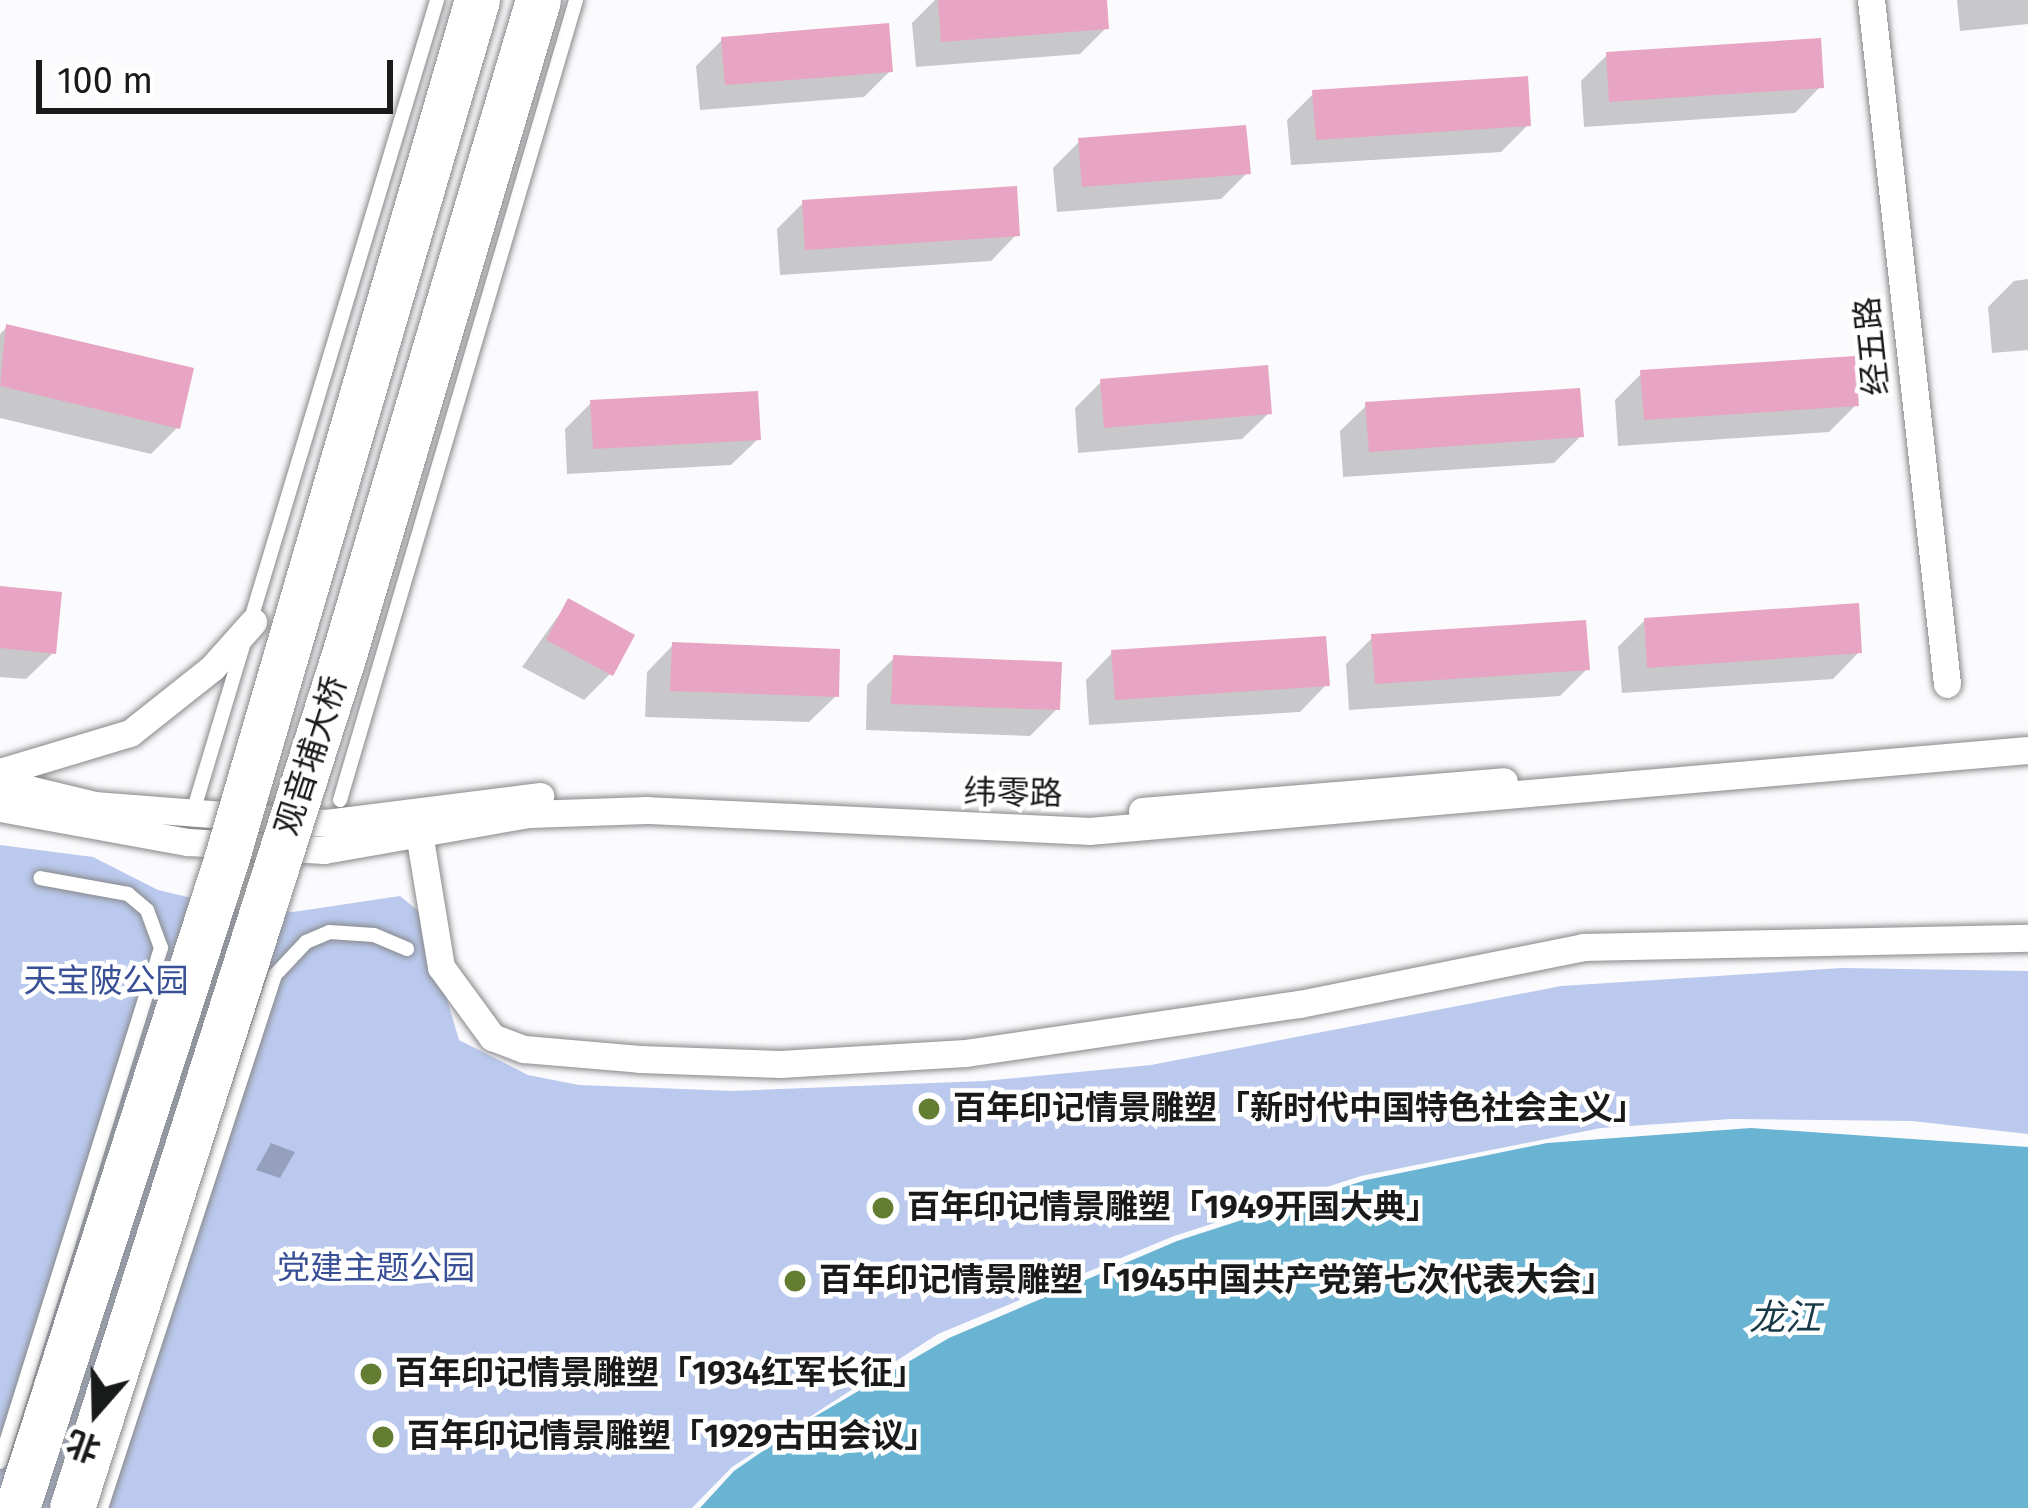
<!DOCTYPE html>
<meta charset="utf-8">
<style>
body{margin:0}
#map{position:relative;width:2028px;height:1508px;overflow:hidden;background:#fbfbfd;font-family:"Fira Sans","Noto Sans SC",sans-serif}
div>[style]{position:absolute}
.green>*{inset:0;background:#bac9ed}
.water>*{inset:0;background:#69b3d3}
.shadow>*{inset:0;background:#0003}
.building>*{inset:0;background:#e7a4c3}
.roads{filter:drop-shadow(0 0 3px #88898b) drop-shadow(0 0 3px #88898b)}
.service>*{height:14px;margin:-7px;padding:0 7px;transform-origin:7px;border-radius:7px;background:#fff}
.minor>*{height:27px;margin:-13.5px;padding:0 13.5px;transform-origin:13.5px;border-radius:13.5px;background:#fff}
.bridges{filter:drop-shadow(0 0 3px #88898b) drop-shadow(0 0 3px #88898b)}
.primary-bridge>*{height:45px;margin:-22.5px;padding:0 22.5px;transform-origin:22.5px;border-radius:22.5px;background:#fff}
.dots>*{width:33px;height:33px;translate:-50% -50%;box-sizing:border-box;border:6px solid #fff;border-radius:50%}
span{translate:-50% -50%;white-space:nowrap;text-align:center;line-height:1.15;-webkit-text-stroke:9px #fff;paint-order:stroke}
.street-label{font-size:33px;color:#191a1a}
.park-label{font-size:33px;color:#395096}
.poi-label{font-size:33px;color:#191a1a;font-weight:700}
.left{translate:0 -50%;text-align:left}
.water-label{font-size:36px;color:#173948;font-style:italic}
.north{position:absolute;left:36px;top:1352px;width:120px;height:120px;-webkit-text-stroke:9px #fff;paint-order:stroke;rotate:200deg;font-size:33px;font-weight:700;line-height:48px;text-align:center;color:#191a1a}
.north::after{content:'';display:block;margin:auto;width:42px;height:54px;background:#191a1a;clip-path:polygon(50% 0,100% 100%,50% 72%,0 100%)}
.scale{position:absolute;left:36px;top:60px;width:357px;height:54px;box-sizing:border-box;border:6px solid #191a1a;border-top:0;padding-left:15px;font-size:36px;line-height:42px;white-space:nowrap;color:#191a1a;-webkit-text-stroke:9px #fff;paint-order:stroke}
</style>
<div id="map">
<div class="green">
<div style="clip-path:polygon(0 845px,93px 857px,158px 890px,238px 909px,293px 912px,400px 896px,422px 914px,459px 1040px,528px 1075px,579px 1085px,733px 1091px,984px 1081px,1151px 1065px,1561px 986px,1842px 968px,2028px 971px,2028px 1134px,1912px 1121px,1731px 1119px,1601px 1128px,1361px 1176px,1174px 1236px,938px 1334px,732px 1467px,692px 1508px,0 1508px)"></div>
</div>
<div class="water">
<div style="clip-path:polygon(1751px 1128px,2028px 1147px,2028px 1508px,700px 1508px,734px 1471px,802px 1424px,949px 1338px,1177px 1241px,1366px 1180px,1547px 1143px)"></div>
</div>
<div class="shadow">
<div style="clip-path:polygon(935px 0,1104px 0,1106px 28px,1080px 54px,916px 67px,912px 23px)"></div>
<div style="clip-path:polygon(1957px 0,2028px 0,2028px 24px,1960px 31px)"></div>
<div style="clip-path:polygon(722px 40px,890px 71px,864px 97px,700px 110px,696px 66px)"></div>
<div style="clip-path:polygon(1607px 55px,1821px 86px,1795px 113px,1584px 127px,1581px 81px)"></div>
<div style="clip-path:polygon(1314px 93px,1528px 125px,1501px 152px,1291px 165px,1287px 120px)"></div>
<div style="clip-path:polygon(1080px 141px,1247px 173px,1221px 199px,1057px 212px,1053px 168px)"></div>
<div style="clip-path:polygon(803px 203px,1017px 234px,991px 261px,780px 275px,777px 229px)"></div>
<div style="clip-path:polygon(2028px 279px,2028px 350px,1992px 353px,1988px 307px,2014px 281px)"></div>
<div style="clip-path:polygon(7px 327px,177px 428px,151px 454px,0 418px,0 334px)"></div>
<div style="clip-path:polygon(1642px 373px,1856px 405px,1829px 432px,1618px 446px,1615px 400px)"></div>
<div style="clip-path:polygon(1101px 382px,1269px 413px,1242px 439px,1078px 453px,1075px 408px)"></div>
<div style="clip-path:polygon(591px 403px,758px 439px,731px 465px,567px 474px,565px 429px)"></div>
<div style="clip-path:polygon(1367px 405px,1581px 436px,1554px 463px,1343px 477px,1340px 431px)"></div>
<div style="clip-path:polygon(0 589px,53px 653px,26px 679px,0 677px)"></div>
<div style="clip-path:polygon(568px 602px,610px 674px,584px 700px,522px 667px)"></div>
<div style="clip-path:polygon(1645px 620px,1859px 652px,1833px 679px,1622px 693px,1618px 647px)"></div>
<div style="clip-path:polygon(1373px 637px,1587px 669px,1560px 696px,1349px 710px,1346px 664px)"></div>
<div style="clip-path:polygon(673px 645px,836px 696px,809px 722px,645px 717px,647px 672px)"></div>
<div style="clip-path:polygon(1112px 653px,1326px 685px,1300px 712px,1089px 725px,1086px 680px)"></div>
<div style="clip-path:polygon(894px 658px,1057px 709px,1030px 736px,866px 730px,867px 685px)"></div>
<div style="clip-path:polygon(271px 1143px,295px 1152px,280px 1178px,256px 1170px)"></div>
</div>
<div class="building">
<div style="clip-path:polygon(938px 0,1107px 0,1109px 29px,941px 42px)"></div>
<div style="clip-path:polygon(889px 23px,893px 72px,725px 85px,721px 37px)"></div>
<div style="clip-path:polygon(1821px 38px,1824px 88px,1609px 102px,1606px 52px)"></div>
<div style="clip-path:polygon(1528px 76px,1531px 126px,1316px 140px,1312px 90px)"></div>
<div style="clip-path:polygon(1246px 125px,1251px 174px,1082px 187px,1078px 138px)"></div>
<div style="clip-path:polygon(1017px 186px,1020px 236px,805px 250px,802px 200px)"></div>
<div style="clip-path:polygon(6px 324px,194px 368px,180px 429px,0 386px)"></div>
<div style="clip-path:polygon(1855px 356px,1859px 406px,1644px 420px,1640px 370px)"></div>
<div style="clip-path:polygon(1268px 365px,1272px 414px,1104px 428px,1100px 379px)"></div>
<div style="clip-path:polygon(1580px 388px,1584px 437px,1369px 452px,1365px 402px)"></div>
<div style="clip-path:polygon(758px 391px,761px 440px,593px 449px,590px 400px)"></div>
<div style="clip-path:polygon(0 586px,62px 592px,56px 654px,0 648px)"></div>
<div style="clip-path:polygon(568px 598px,635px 635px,613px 676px,546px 640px)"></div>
<div style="clip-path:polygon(1859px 603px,1862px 653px,1647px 668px,1644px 618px)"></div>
<div style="clip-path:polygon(1586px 620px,1590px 670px,1375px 684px,1371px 634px)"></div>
<div style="clip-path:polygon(1326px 636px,1330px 686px,1115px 700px,1111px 650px)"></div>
<div style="clip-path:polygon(672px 642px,840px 649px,839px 697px,670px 691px)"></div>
<div style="clip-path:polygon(893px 655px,1062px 662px,1060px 710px,891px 704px)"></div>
</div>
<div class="roads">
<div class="service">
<div style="left:340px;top:800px;width:834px;rotate:-73.56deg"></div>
<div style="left:196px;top:802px;width:837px;rotate:-73.27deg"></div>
<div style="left:0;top:1462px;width:539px;rotate:-72.61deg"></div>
<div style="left:161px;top:948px;width:40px;rotate:-110.2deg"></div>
<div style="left:147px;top:910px;width:25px;rotate:-140deg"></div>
<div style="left:128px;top:894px;width:89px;rotate:-169.7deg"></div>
<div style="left:101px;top:1508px;width:561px;rotate:-71.92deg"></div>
<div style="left:275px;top:975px;width:45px;rotate:-46.8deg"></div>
<div style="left:306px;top:942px;width:25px;rotate:-23deg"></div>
<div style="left:329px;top:932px;width:45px;rotate:3.8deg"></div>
<div style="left:374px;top:935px;width:36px;rotate:23deg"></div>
</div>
<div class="minor">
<div style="left:1871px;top:0;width:688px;rotate:83.66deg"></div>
<div style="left:0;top:772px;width:136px;rotate:-16.7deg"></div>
<div style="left:130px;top:733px;width:105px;rotate:-38.4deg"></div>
<div style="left:212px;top:668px;width:62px;rotate:-48.3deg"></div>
<div style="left:0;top:782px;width:97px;rotate:13.7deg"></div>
<div style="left:94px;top:805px;width:233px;rotate:4.4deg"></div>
<div style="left:326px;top:823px;width:216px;rotate:-7.2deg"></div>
<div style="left:0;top:808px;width:191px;rotate:10.3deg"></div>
<div style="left:188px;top:842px;width:136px;rotate:3.4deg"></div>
<div style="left:324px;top:850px;width:208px;rotate:-10deg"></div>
<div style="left:529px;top:814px;width:118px;rotate:-1.9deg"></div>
<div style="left:647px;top:810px;width:442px;rotate:2.7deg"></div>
<div style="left:1089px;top:831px;width:942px;rotate:-4.93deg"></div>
<div style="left:1142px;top:811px;width:363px;rotate:-4.7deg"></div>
<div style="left:421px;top:845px;width:124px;rotate:80.7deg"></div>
<div style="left:441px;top:967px;width:87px;rotate:53.9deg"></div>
<div style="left:492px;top:1037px;width:34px;rotate:21deg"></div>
<div style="left:524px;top:1049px;width:116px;rotate:4.9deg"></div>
<div style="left:640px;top:1059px;width:140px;rotate:2deg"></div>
<div style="left:780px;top:1064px;width:186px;rotate:-3.4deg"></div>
<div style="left:966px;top:1053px;width:337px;rotate:-8.4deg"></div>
<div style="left:1299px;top:1004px;width:290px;rotate:-11.3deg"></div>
<div style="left:1583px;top:947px;width:445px;rotate:-1.2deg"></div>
</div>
</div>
<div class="bridges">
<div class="primary-bridge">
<div style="left:17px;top:1508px;width:684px;rotate:-72.12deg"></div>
<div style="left:227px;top:857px;width:893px;rotate:-73.74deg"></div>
<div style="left:72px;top:1508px;width:892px;rotate:-72.32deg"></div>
<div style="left:343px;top:658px;width:686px;rotate:-73.49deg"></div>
</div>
</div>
<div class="dots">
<div style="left:929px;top:1109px;background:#637e32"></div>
<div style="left:883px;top:1208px;background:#637e32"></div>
<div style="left:795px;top:1281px;background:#637e32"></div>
<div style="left:371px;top:1374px;background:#637e32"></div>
<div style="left:383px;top:1437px;background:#637e32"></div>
</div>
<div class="street-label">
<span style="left:1873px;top:346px;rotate:-96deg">经五路</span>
<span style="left:312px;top:756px;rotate:-72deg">观音埔大桥</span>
<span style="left:1013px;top:794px;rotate:1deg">纬零路</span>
</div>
<div class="park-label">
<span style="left:106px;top:982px">天宝陂公园</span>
<span style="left:376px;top:1269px">党建主题公园</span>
</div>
<div class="poi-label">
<span class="left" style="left:953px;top:1109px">百年印记情景雕塑「新时代中国特色社会主义」</span>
<span class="left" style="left:907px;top:1208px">百年印记情景雕塑「1949开国大典」</span>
<span class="left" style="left:819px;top:1281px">百年印记情景雕塑「1945中国共产党第七次代表大会」</span>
<span class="left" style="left:395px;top:1374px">百年印记情景雕塑「1934红军长征」</span>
<span class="left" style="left:407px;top:1437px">百年印记情景雕塑「1929古田会议」</span>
</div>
<div class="water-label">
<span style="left:1785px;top:1319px">龙江</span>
</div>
<div class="north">北</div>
<div class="scale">100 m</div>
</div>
